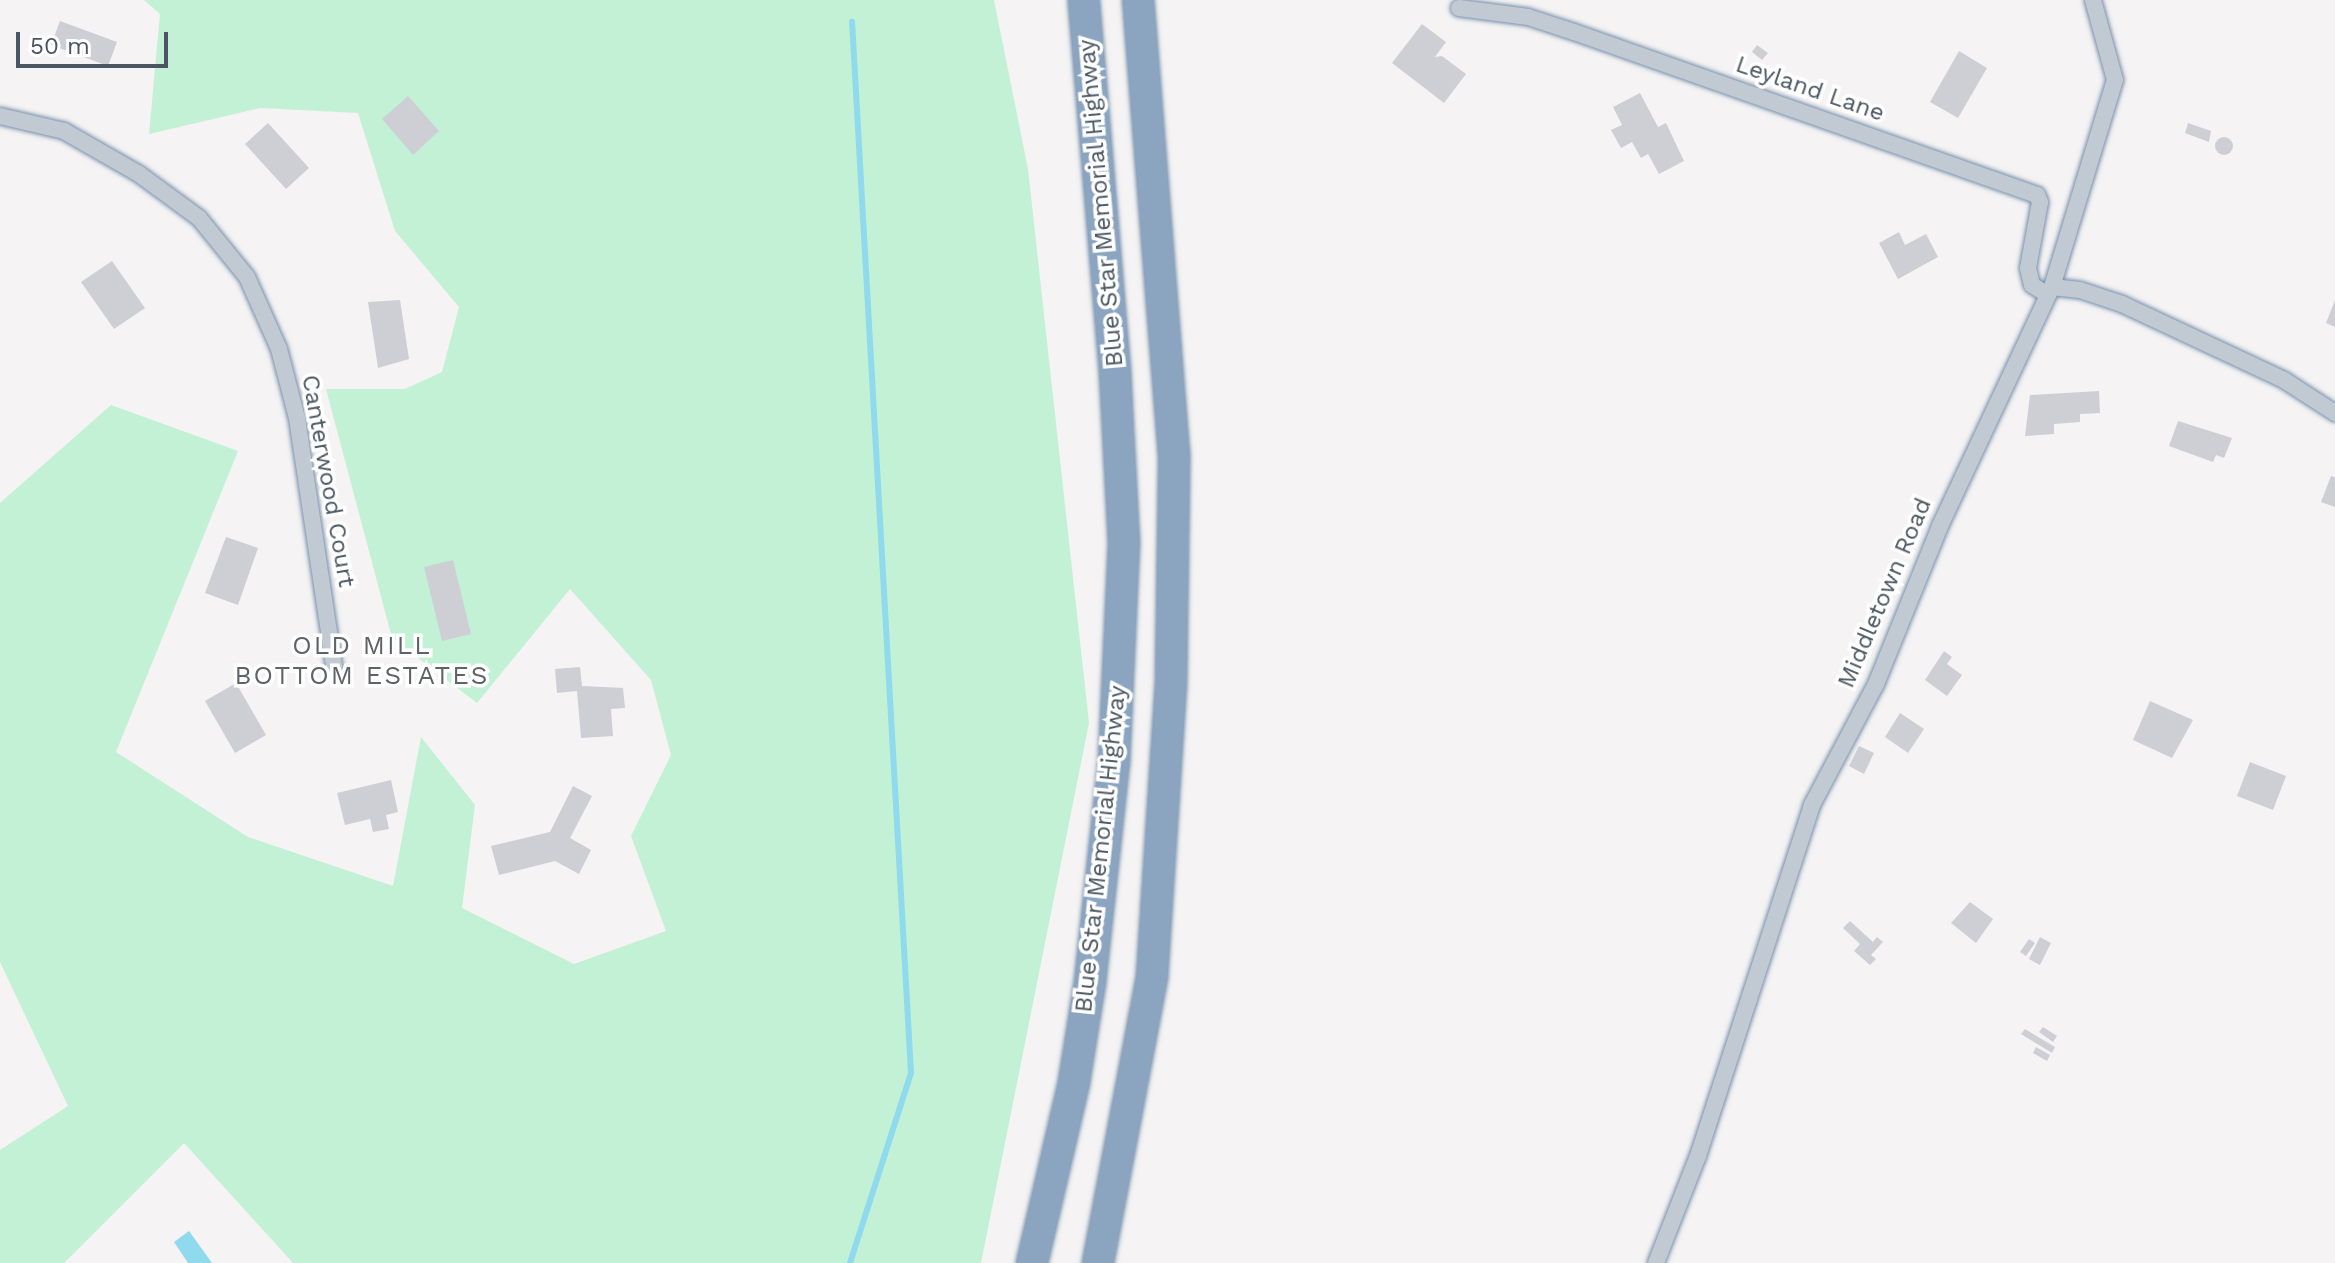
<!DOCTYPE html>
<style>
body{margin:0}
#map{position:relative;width:2335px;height:1263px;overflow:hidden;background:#f5f3f3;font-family:"Work Sans",sans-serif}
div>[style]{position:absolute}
.green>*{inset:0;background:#c3f1d5}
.water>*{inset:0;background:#90daee}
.stream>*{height:6px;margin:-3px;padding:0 3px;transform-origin:3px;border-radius:3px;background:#90daee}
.building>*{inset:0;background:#cdcfd5}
.round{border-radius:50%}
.roads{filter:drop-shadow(0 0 2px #7690ad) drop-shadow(0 0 2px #7690ad)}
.minor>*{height:16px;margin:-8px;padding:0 8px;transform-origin:8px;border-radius:8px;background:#c1cad2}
.motorway>*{height:30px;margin:-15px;padding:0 15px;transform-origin:15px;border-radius:15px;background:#8ba5c1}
span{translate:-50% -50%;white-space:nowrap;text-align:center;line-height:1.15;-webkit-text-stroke:7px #fff;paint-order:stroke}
.street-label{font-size:24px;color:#4a5661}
.neighbourhood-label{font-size:26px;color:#5f6368;letter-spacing:2px}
.scale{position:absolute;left:16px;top:32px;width:152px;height:36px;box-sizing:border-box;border:4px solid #4a5661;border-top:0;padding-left:10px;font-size:24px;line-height:28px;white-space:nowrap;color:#4a5661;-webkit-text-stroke:6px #fff;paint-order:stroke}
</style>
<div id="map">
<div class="green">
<div style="clip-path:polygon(144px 0,994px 0,1028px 169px,1089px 723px,981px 1263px,293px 1263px,184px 1143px,64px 1263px,0 1263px,0 1150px,68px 1106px,0 962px,0 503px,111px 405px,238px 451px,116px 752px,248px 837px,393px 886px,421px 737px,475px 805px,462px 908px,574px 964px,666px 931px,631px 836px,671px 755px,651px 680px,570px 589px,477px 703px,392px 638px,326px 389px,405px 389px,442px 372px,459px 307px,395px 231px,358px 113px,260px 108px,149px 134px,160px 14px)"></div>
</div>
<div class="water">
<div style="clip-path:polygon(189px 1231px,212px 1263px,188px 1263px,174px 1242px)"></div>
</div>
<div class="stream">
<div style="left:850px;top:1263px;width:200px;rotate:-72.2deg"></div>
<div style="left:911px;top:1073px;width:1053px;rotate:-93.21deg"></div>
</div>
<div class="building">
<div style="clip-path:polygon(60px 21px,117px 42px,108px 66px,51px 45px)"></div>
<div style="clip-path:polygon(1422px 24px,1446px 42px,1435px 57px,1442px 56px,1466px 74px,1444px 103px,1392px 63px)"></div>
<div style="clip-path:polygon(1757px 45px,1768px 53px,1762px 60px,1752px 52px)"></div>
<div style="clip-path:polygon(1959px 51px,1987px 68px,1958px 118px,1930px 102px)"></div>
<div style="clip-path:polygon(1640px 93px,1658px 127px,1666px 123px,1684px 161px,1659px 174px,1648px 154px,1641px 158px,1632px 142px,1621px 148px,1611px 130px,1622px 125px,1613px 107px)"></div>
<div style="clip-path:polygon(408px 96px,439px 131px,413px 155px,382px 119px)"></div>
<div style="clip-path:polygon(268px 123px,309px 168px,286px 189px,245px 144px)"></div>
<div style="clip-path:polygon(2188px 123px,2211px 131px,2209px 142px,2185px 133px)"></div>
<div class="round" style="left:2215px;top:137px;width:18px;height:18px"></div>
<div style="clip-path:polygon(1899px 232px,1905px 245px,1926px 234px,1938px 257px,1898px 279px,1879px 243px)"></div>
<div style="clip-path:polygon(112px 261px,145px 308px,114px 329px,81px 282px)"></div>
<div style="clip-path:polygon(400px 300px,409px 359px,378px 368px,368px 302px)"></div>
<div style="clip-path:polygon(2335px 300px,2335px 327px,2326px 323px)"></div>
<div style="clip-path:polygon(2099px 391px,2100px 413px,2080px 414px,2080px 422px,2054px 424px,2054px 434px,2025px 436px,2030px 395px)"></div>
<div style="clip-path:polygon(2178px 421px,2232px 438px,2224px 458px,2216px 455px,2213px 462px,2169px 446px)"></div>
<div style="clip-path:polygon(2331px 476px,2335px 477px,2335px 507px,2321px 502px)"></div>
<div style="clip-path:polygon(226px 537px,258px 548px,238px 605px,205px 593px)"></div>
<div style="clip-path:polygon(453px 560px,471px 634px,442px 641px,424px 567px)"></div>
<div style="clip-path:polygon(1944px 651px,1952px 657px,1947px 664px,1962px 675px,1947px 696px,1925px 680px)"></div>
<div style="clip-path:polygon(580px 667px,582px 686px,623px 688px,625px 708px,611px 709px,613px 736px,581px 738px,577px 691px,557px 693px,555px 669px)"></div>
<div style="clip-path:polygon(236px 683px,266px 735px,235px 753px,205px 701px)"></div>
<div style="clip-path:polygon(2150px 701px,2193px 720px,2172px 758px,2133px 740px)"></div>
<div style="clip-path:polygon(1900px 713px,1924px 729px,1908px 753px,1885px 737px)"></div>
<div style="clip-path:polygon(1859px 746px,1874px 753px,1864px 774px,1849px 766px)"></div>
<div style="clip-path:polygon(2250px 762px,2286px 776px,2273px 810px,2237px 796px)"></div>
<div style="clip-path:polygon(391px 780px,398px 812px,386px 815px,389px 829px,373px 832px,370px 819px,345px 825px,337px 793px)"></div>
<div style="clip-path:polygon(573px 786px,592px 796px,570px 838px,591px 850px,579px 874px,555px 861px,499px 875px,491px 846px,550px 832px)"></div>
<div style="clip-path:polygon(1970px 902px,1993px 919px,1976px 943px,1951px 923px)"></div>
<div style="clip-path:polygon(1850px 921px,1873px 942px,1877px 937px,1883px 942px,1871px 955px,1876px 959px,1870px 965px,1854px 951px,1860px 944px,1843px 928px)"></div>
<div style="clip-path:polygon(2040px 937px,2051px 943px,2040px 965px,2029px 959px)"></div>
<div style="clip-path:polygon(2029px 939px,2035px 943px,2026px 956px,2020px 952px)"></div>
<div style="clip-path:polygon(2043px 1027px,2057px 1036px,2053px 1042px,2039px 1032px)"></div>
<div style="clip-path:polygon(2025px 1029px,2055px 1047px,2052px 1053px,2021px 1034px)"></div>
<div style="clip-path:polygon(2036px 1047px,2050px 1055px,2047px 1061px,2033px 1053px)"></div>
</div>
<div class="roads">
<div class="minor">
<div style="left:1459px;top:8px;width:70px;rotate:7.4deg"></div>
<div style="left:1528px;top:17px;width:48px;rotate:18.1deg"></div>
<div style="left:1574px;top:32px;width:491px;rotate:19.4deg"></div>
<div style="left:2037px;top:195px;width:8px;rotate:67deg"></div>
<div style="left:2040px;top:202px;width:67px;rotate:100.3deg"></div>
<div style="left:2028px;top:268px;width:17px;rotate:77deg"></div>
<div style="left:2032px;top:285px;width:19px;rotate:32deg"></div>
<div style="left:0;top:116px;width:66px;rotate:13.2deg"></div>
<div style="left:64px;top:131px;width:86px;rotate:29.8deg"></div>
<div style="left:139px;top:174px;width:74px;rotate:36.3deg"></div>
<div style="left:199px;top:218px;width:76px;rotate:50.9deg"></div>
<div style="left:247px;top:277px;width:79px;rotate:66deg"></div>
<div style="left:279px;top:349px;width:71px;rotate:75.4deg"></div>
<div style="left:297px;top:418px;width:252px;rotate:81.5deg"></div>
<div style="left:2052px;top:287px;width:28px;rotate:6deg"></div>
<div style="left:2080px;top:290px;width:44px;rotate:18.4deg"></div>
<div style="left:2122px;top:304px;width:179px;rotate:25.1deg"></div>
<div style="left:2284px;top:380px;width:61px;rotate:32.9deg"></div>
<div style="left:1656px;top:1263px;width:115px;rotate:-68.6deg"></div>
<div style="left:1698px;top:1156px;width:369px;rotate:-72deg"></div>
<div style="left:1812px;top:805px;width:137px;rotate:-62.1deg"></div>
<div style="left:1876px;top:684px;width:170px;rotate:-67.9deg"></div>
<div style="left:1940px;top:526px;width:264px;rotate:-64.9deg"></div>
<div style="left:2052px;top:287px;width:216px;rotate:-73.1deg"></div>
<div style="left:2115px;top:80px;width:83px;rotate:-105.4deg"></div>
</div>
<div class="motorway">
<div style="left:1032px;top:1263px;width:186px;rotate:-76.9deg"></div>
<div style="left:1074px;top:1082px;width:101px;rotate:-80.9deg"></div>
<div style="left:1090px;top:982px;width:221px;rotate:-83.8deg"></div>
<div style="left:1114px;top:762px;width:218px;rotate:-87.4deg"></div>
<div style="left:1124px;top:544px;width:172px;rotate:-93deg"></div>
<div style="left:1115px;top:372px;width:373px;rotate:-94.8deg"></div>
<div style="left:1098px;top:1263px;width:291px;rotate:-79.3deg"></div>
<div style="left:1152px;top:977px;width:294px;rotate:-86.3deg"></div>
<div style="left:1171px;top:684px;width:229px;rotate:-89.2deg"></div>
<div style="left:1174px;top:455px;width:456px;rotate:-94.5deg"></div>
</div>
</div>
<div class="street-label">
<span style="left:1810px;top:89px;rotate:19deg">Leyland Lane</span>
<span style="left:1101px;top:203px;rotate:-95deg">Blue Star Memorial Highway</span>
<span style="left:328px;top:481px;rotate:80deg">Canterwood Court</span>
<span style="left:1885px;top:593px;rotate:-67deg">Middletown Road</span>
<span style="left:1101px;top:849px;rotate:-84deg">Blue Star Memorial Highway</span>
</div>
<div class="neighbourhood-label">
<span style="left:362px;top:661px">OLD MILL<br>BOTTOM ESTATES</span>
</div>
<div class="scale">50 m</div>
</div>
